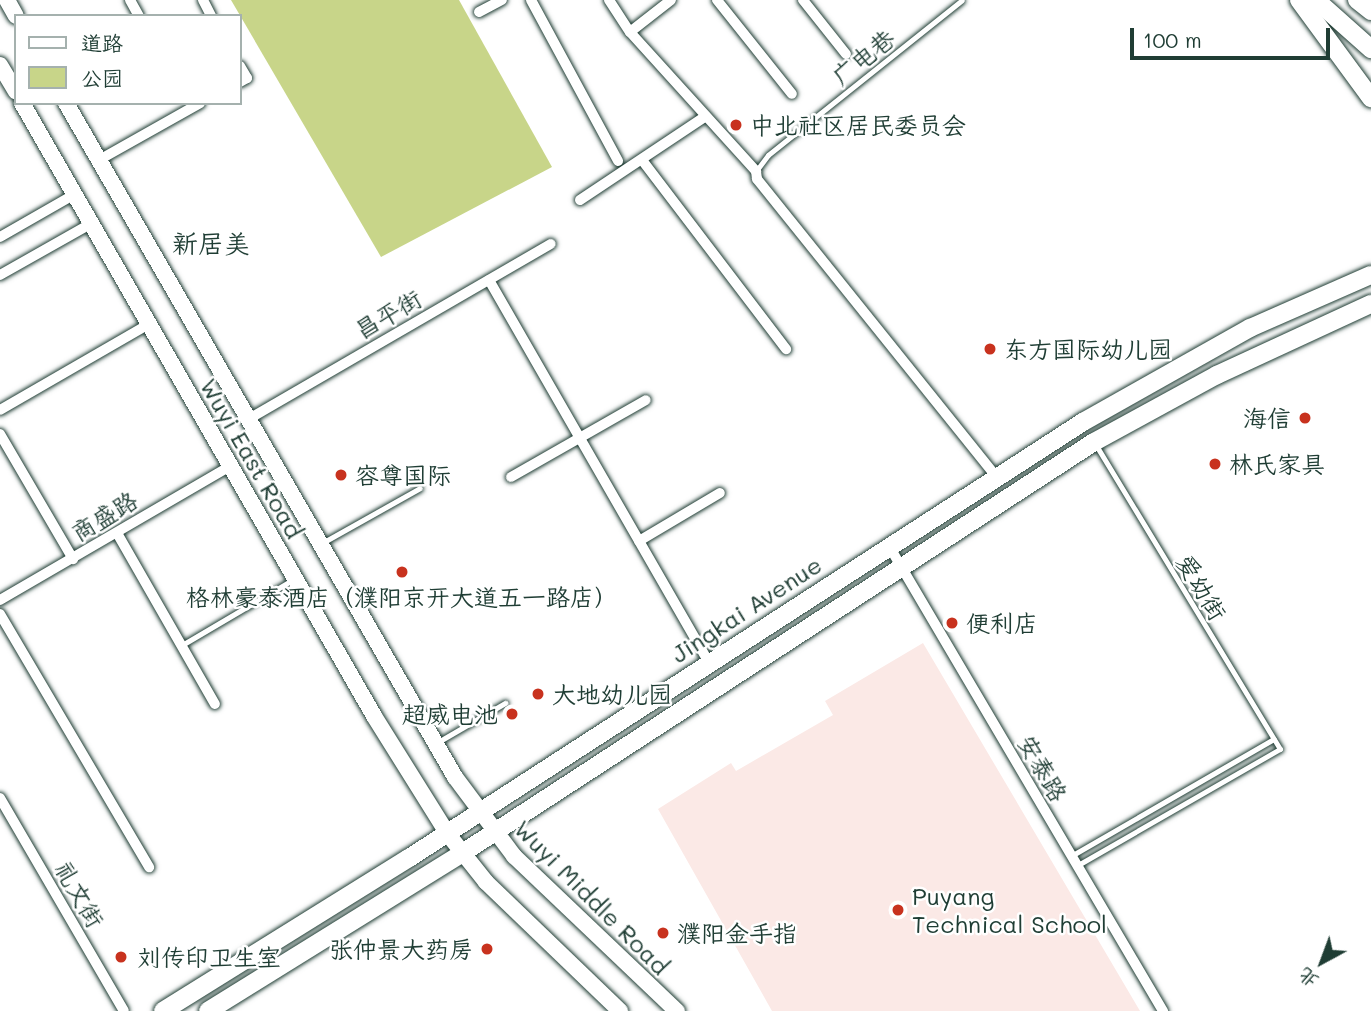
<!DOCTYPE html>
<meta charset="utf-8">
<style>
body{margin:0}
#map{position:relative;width:1371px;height:1011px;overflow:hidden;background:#fff;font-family:Mali,"LXGW WenKai TC",sans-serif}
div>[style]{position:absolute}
.built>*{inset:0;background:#fbe9e6}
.green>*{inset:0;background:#c8d589}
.roads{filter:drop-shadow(0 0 2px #1f3d34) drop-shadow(0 0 2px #1f3d34)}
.lane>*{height:5px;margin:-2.5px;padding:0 2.5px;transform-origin:2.5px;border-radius:2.5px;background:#fff}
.street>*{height:10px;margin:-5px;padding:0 5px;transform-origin:5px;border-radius:5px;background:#fff}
.secondary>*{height:16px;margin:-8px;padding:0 8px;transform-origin:8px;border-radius:8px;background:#fff}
.primary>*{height:18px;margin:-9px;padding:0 9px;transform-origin:9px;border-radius:9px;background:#fff}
.dots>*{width:19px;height:19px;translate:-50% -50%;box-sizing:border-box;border:4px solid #fff;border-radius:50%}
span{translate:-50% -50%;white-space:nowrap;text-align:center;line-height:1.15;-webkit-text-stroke:5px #fff;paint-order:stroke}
.street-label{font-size:24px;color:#1f3d34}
.poi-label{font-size:24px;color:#1f3d34}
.left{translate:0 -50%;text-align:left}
.right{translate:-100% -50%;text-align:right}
.neighbourhood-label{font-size:26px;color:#1f3d34}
.legend{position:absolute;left:14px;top:14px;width:228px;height:91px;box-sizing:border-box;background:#fff;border:2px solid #a5b1ae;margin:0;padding:9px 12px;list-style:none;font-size:21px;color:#1f3d34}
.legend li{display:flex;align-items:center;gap:14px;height:35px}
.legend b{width:35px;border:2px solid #a5b1ae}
.north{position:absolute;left:1287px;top:927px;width:70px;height:70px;-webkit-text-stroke:5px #fff;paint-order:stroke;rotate:221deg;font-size:19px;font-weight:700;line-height:28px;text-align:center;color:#1f3d34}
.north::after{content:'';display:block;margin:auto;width:24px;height:32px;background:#1f3d34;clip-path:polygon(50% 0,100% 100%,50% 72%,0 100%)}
.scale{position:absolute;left:1130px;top:28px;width:200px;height:32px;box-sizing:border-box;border:4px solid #1f3d34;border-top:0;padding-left:9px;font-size:21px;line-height:24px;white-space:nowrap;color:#1f3d34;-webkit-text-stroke:5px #fff;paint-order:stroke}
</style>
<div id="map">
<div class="built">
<div style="clip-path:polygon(923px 643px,1140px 1011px,772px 1011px,658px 809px,731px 763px,736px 771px,833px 715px,825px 701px)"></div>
</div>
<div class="green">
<div style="clip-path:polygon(231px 0,459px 0,552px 167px,381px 257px)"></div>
</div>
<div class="roads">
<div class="lane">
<div style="left:756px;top:171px;width:20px;rotate:-53deg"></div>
<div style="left:768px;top:155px;width:248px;rotate:-38.6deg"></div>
<div style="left:322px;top:543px;width:112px;rotate:-29.3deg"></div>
<div style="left:182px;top:645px;width:130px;rotate:-30.5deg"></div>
<div style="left:438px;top:742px;width:78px;rotate:-30.2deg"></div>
<div style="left:1071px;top:856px;width:234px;rotate:-30deg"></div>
<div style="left:1078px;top:865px;width:233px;rotate:-29.9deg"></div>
<div style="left:1280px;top:749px;width:355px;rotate:-121.2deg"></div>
</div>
<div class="street">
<div style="left:130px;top:0;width:18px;rotate:61deg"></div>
<div style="left:203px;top:0;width:18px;rotate:63deg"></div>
<div style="left:531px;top:0;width:183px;rotate:61.6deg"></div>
<div style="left:609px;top:0;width:38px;rotate:57deg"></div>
<div style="left:630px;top:32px;width:188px;rotate:47.8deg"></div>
<div style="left:756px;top:171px;width:8px;rotate:83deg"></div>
<div style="left:757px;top:179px;width:380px;rotate:51.2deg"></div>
<div style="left:717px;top:0;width:120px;rotate:51.4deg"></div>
<div style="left:803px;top:0;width:69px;rotate:51.5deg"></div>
<div style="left:479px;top:12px;width:26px;rotate:-28deg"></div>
<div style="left:630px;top:32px;width:52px;rotate:-38deg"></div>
<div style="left:240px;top:66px;width:14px;rotate:60deg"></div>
<div style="left:247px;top:78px;width:8px;rotate:150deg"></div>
<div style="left:99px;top:160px;width:116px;rotate:-29.4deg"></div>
<div style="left:642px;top:160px;width:238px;rotate:52.7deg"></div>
<div style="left:580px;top:200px;width:151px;rotate:-33.7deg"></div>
<div style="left:0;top:237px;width:86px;rotate:-29.8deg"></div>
<div style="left:0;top:275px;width:106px;rotate:-29.5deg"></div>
<div style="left:489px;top:280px;width:442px;rotate:60.1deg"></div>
<div style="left:0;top:410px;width:172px;rotate:-30deg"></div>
<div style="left:247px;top:420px;width:351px;rotate:-30.1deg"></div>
<div style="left:0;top:434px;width:145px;rotate:59.7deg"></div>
<div style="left:511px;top:477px;width:155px;rotate:-29.7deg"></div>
<div style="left:117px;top:533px;width:197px;rotate:60.2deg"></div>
<div style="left:639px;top:541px;width:94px;rotate:-30.7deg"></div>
<div style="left:889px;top:546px;width:540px;rotate:59.49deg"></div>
<div style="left:0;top:600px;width:266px;rotate:-30.2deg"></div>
<div style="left:0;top:614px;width:294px;rotate:59.5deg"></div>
<div style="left:0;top:798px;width:246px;rotate:59.8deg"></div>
</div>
<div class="secondary">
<div style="left:7px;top:0;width:18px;rotate:61deg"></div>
<div style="left:0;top:65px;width:31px;rotate:59deg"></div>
<div style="left:22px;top:103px;width:707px;rotate:60.13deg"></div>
<div style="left:374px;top:716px;width:138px;rotate:58deg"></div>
<div style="left:447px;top:833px;width:63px;rotate:51.5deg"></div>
<div style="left:486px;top:882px;width:186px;rotate:43.9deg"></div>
<div style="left:66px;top:103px;width:778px;rotate:60.01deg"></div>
<div style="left:455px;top:777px;width:99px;rotate:53.2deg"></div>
<div style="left:514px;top:856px;width:225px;rotate:43.6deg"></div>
</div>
<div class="primary">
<div style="left:1299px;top:0;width:122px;rotate:53.7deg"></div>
<div style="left:1316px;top:0;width:74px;rotate:41.7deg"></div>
<div style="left:1357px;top:0;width:18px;rotate:38deg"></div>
<div style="left:163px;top:1011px;width:290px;rotate:-31.9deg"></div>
<div style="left:409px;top:858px;width:803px;rotate:-32.9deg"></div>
<div style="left:1083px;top:422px;width:192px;rotate:-29.4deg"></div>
<div style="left:1250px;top:328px;width:132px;rotate:-23.7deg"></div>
<div style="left:208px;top:1011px;width:298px;rotate:-31.8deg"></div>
<div style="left:461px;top:854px;width:755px;rotate:-33.06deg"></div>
<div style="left:1094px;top:442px;width:140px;rotate:-28.6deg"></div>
<div style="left:1217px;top:375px;width:170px;rotate:-24.8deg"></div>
</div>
</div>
<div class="dots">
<div style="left:736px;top:125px;background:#c8321e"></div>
<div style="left:990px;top:349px;background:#c8321e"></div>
<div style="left:1305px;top:418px;background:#c8321e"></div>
<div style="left:1215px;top:464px;background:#c8321e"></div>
<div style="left:341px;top:475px;background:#c8321e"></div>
<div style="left:402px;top:572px;background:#c8321e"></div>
<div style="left:952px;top:623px;background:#c8321e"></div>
<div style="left:538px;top:694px;background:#c8321e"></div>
<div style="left:512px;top:714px;background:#c8321e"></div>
<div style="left:898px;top:910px;background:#c8321e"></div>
<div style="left:663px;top:933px;background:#c8321e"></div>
<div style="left:487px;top:949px;background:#c8321e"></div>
<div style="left:121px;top:957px;background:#c8321e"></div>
</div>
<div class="street-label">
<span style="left:863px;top:57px;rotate:-39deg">广电巷</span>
<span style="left:388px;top:314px;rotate:-30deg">昌平街</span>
<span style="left:252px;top:458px;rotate:60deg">Wuyi East Road</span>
<span style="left:104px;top:516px;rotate:-31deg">商盛路</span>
<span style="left:1202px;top:587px;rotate:59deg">爱幼街</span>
<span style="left:746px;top:609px;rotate:-33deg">Jingkai Avenue</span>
<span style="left:1043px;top:768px;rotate:60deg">安泰路</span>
<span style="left:80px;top:894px;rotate:60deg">礼文街</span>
<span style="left:592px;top:897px;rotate:45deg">Wuyi Middle Road</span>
</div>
<div class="poi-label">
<span class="left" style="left:750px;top:125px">中北社区居民委员会</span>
<span class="left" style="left:1004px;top:349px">东方国际幼儿园</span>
<span class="right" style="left:1291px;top:418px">海信</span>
<span class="left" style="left:1229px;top:464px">林氏家具</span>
<span class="left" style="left:355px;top:475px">容尊国际</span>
<span style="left:402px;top:597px">格林豪泰酒店（濮阳京开大道五一路店）</span>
<span class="left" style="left:966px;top:623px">便利店</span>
<span class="left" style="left:552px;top:694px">大地幼儿园</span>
<span class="right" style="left:498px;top:714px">超威电池</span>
<span class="left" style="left:912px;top:910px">Puyang<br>Technical School</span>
<span class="left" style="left:677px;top:933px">濮阳金手指</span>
<span class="right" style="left:473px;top:949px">张仲景大药房</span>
<span class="left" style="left:137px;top:957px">刘传印卫生室</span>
</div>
<div class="neighbourhood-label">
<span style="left:211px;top:244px">新居美</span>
</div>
<ul class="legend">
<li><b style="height:9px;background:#fff"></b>道路</li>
<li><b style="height:19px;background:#c8d589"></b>公园</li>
</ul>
<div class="north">北</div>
<div class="scale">100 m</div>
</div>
